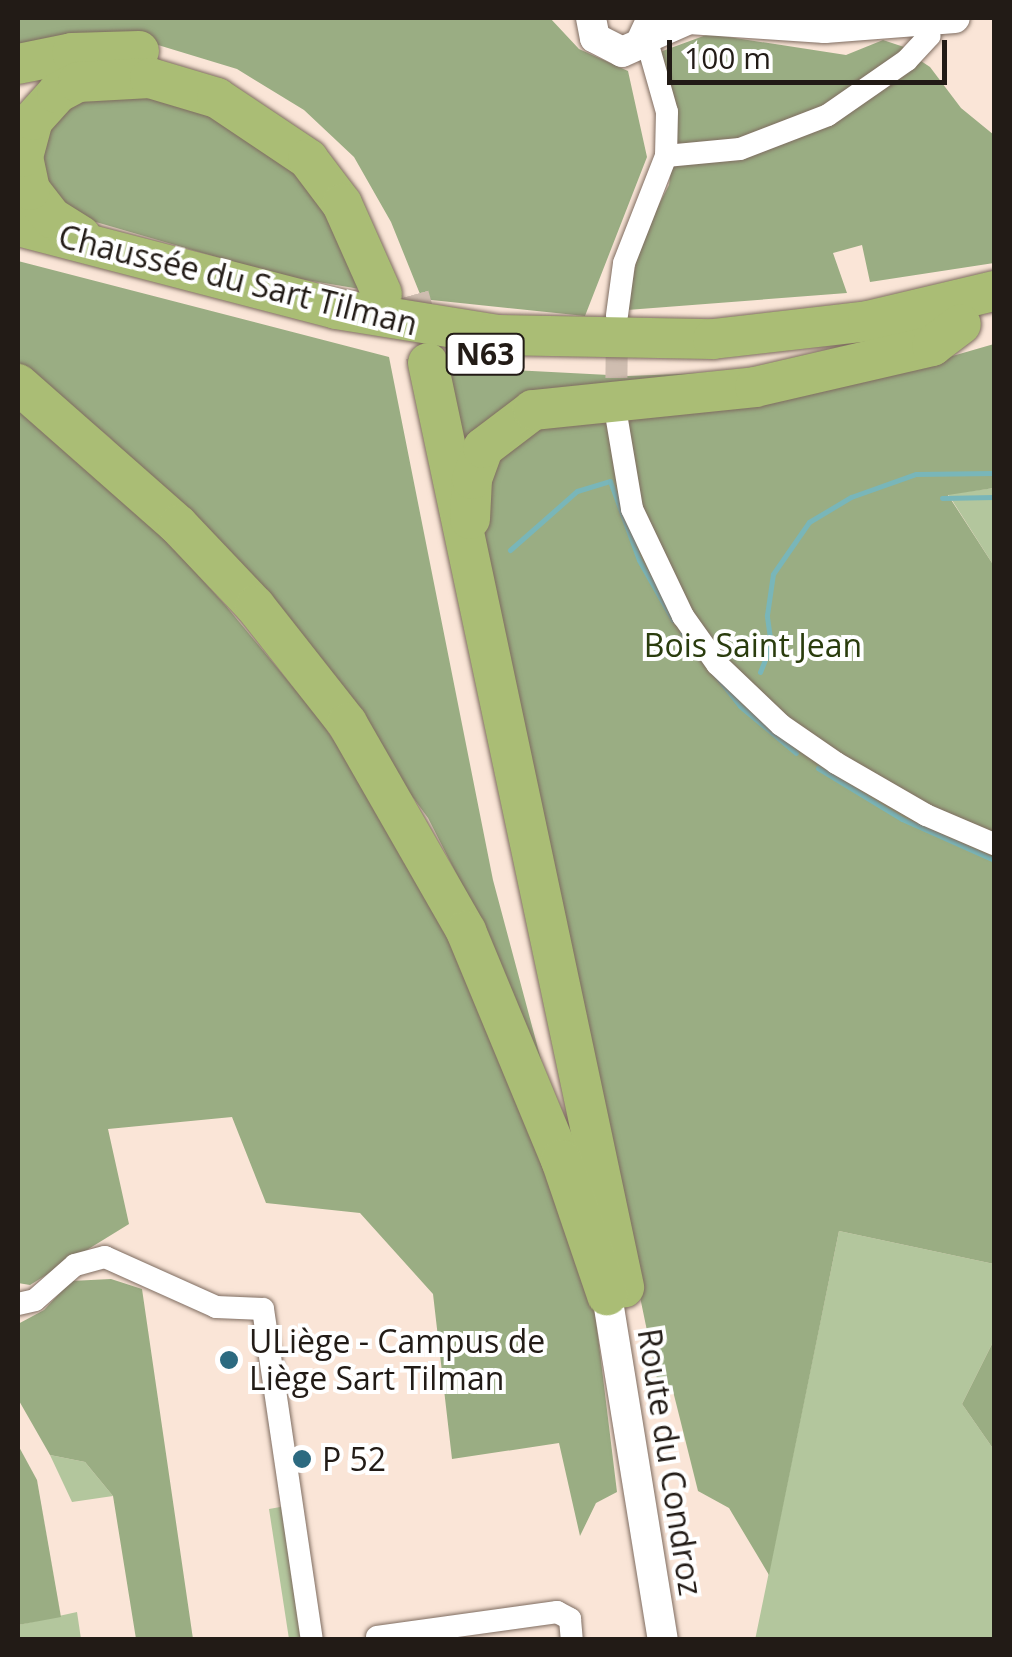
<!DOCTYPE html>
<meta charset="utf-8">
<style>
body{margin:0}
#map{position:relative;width:1012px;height:1657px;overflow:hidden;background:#fae5d7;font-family:"Open Sans",sans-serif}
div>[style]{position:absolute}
.green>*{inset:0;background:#b3c69d}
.forest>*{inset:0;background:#9aad83}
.stream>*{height:5px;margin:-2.5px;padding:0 2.5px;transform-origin:2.5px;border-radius:2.5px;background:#79b6b9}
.street-tunnel>*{height:22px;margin-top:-11px;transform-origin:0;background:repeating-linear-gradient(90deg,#cfbdb0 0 22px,transparent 0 33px)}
.highway-tunnel>*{height:40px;margin-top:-20px;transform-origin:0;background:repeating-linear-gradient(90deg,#cfbdb0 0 40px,transparent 0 60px)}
.roads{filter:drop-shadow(0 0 2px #7e6c60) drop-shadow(0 0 2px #7e6c60)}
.street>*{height:22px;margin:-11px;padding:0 11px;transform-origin:11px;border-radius:11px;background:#fff}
.secondary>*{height:30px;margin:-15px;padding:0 15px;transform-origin:15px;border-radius:15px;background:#fff}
.highway>*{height:40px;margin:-20px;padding:0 20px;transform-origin:20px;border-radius:20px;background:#aabd75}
.dots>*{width:28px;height:28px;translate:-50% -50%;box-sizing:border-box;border:5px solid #fff;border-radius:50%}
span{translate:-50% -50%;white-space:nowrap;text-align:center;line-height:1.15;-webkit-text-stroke:8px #fff;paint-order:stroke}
.shield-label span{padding:2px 8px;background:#fff;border:2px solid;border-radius:8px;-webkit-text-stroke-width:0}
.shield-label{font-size:30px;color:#221b16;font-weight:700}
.street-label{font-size:32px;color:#221b16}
.park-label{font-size:32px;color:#2a3c0d}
.poi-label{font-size:32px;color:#221b16}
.left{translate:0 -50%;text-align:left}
.frame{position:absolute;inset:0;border:20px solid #221b16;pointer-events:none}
.scale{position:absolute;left:667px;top:40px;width:280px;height:45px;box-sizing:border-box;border:5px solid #221b16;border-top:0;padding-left:12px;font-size:30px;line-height:35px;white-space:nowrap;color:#221b16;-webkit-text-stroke:8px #fff;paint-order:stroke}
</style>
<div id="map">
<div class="green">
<div style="clip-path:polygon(994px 488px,994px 566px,948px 494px)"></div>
<div style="clip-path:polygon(839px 1231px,994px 1264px,994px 1340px,962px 1404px,994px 1450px,994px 1639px,755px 1640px)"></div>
<div style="clip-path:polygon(50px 1455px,85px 1462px,113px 1496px,72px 1502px)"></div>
<div style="clip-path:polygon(286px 1506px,306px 1639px,289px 1639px,269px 1509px)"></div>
<div style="clip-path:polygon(77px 1612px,81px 1639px,18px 1639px,18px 1625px)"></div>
</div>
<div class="forest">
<div style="clip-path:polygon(18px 18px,550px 18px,579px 49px,628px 71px,647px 157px,585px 316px,422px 299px,391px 222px,354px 157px,304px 110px,237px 69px,158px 45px,87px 44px,18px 56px)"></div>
<div style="clip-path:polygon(709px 34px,846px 55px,883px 40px,904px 47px,896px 77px,921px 61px,930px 67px,961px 108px,994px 135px,994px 263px,870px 282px,862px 245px,833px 253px,847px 293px,627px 310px,640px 241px,669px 185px,674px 148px,657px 53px)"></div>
<div style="clip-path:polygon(169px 92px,303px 167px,372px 291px,282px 276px,82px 218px,52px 201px,37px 166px,41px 130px,63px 103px)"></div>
<div style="clip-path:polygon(18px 261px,389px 357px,493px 880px,544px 1071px,489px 938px,428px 818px,355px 718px,211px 540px,109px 437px,18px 362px)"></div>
<div style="clip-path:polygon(994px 344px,994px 488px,948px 495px,994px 566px,994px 1264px,839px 1231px,769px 1575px,729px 1508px,698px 1491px,673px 1391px,657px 1379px,477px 510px,512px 433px,942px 359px)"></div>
<div style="clip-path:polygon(436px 366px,628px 376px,707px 373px,571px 393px,465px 471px)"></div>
<div style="clip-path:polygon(18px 407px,169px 543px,226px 606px,318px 717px,401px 839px,460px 944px,592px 1287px,617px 1492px,596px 1503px,580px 1536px,559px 1443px,452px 1459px,433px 1294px,360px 1213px,266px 1203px,232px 1117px,108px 1129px,129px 1224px,30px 1285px,18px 1283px)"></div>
<div style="clip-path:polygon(111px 1279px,142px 1289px,193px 1639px,136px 1639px,113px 1496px,85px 1462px,50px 1455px,18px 1399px,18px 1324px,44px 1310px,71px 1281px)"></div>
<div style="clip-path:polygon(994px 1340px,994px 1450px,962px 1404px)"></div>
<div style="clip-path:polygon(18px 1445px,37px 1480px,61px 1617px,18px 1625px)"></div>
</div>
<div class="stream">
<div style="left:942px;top:498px;width:52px;rotate:-1.1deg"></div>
<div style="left:510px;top:550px;width:89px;rotate:-41.4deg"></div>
<div style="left:577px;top:491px;width:34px;rotate:-17deg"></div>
<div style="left:610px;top:481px;width:84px;rotate:69.8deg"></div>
<div style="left:639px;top:560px;width:69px;rotate:60.5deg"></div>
<div style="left:682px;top:633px;width:93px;rotate:51.5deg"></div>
<div style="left:740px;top:706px;width:73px;rotate:40deg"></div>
<div style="left:760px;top:672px;width:29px;rotate:-68deg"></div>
<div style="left:771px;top:645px;width:30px;rotate:-98deg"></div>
<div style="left:767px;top:615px;width:41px;rotate:-81.7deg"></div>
<div style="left:773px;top:574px;width:63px;rotate:-55.3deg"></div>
<div style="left:809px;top:522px;width:49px;rotate:-30.8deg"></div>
<div style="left:851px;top:497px;width:69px;rotate:-19.5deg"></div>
<div style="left:916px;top:474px;width:78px;rotate:-0.7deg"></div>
<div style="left:818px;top:768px;width:98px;rotate:31.3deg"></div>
<div style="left:902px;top:819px;width:101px;rotate:24deg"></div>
</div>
<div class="street-tunnel">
<div style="left:616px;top:411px;width:83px;rotate:-89.3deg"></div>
</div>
<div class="highway-tunnel">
<div style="left:409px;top:296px;width:70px;rotate:74.2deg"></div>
</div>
<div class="roads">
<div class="street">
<div style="left:666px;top:156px;width:74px;rotate:-5.4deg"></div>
<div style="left:740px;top:149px;width:94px;rotate:-21.1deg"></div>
<div style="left:828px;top:115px;width:96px;rotate:-34.8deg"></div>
<div style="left:907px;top:60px;width:33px;rotate:-47deg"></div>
<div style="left:929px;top:36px;width:13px;rotate:-90deg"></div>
<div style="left:617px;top:315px;width:52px;rotate:-82.3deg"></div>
<div style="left:624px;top:263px;width:115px;rotate:-68.6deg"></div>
<div style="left:666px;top:156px;width:44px;rotate:-88.7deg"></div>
<div style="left:667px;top:112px;width:77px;rotate:-105.8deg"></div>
<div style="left:616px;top:414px;width:96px;rotate:80.4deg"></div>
<div style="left:632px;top:509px;width:119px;rotate:64.5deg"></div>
<div style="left:683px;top:616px;width:59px;rotate:54.7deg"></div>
<div style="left:717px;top:664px;width:88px;rotate:43.6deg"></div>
<div style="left:781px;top:725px;width:67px;rotate:34.6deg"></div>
<div style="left:836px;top:763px;width:104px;rotate:30deg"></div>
<div style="left:926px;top:815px;width:74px;rotate:23.1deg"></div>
<div style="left:18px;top:1304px;width:17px;rotate:-13deg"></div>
<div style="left:35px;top:1300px;width:53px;rotate:-41.2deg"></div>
<div style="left:75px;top:1265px;width:31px;rotate:-15deg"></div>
<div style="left:105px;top:1257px;width:122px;rotate:24.2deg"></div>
<div style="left:216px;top:1307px;width:47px;rotate:2.4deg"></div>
<div style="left:263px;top:1309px;width:335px;rotate:81.6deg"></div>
<div style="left:377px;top:1637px;width:182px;rotate:-7.9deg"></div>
<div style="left:557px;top:1612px;width:15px;rotate:28deg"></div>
<div style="left:570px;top:1619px;width:21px;rotate:85deg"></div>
</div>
<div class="secondary">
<div style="left:591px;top:18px;width:20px;rotate:79deg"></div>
<div style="left:595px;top:38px;width:30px;rotate:27deg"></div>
<div style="left:622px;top:52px;width:20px;rotate:-24deg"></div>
<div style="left:640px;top:44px;width:23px;rotate:-65deg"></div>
<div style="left:646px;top:38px;width:47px;rotate:-23.8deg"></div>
<div style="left:689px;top:19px;width:136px;rotate:3.8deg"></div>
<div style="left:825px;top:28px;width:130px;rotate:-4.4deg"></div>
<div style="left:607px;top:1295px;width:350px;rotate:80.8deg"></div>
</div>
<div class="highway">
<div style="left:18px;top:64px;width:55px;rotate:-11.5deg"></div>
<div style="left:72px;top:53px;width:67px;rotate:-1.7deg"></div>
<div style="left:18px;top:226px;width:329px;rotate:14.6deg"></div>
<div style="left:336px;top:309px;width:164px;rotate:9.1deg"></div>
<div style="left:498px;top:335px;width:215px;rotate:1.1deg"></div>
<div style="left:713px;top:339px;width:156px;rotate:-6.6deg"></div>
<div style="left:868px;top:321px;width:130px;rotate:-13.4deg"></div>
<div style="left:81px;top:236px;width:34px;rotate:-148deg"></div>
<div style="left:52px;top:218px;width:36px;rotate:-128deg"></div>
<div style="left:30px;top:190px;width:34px;rotate:-102deg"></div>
<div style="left:23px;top:157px;width:38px;rotate:-75deg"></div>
<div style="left:33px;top:120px;width:36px;rotate:-48deg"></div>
<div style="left:57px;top:93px;width:24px;rotate:-28deg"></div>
<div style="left:78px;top:82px;width:72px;rotate:-3.2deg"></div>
<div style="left:150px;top:78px;width:70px;rotate:16.6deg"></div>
<div style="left:217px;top:98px;width:110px;rotate:33.8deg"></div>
<div style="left:308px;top:159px;width:56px;rotate:52.9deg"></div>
<div style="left:342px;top:204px;width:98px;rotate:66deg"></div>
<div style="left:428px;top:363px;width:945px;rotate:78.02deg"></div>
<div style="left:18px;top:384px;width:213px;rotate:41.4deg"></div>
<div style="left:178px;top:525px;width:112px;rotate:46.5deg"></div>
<div style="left:255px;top:606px;width:149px;rotate:51.8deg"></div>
<div style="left:347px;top:723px;width:240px;rotate:60.2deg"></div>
<div style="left:466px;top:931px;width:248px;rotate:67.5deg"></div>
<div style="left:561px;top:1160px;width:143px;rotate:71.2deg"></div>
<div style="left:470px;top:519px;width:40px;rotate:-87.1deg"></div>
<div style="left:472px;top:479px;width:33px;rotate:-70deg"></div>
<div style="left:483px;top:448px;width:63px;rotate:-37.2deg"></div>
<div style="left:533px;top:410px;width:223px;rotate:-5.9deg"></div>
<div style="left:755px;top:387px;width:182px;rotate:-13deg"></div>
<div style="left:932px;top:346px;width:36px;rotate:-37deg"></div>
</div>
</div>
<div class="dots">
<div style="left:229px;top:1360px;background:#2c6a80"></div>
<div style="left:302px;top:1459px;background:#2c6a80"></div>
</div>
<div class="shield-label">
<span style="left:485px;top:354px">N63</span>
</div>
<div class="street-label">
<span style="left:238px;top:280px;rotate:14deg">Chaussée du Sart Tilman</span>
<span style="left:670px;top:1462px;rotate:81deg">Route du Condroz</span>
</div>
<div class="park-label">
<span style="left:753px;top:645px">Bois Saint Jean</span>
</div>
<div class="poi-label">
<span class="left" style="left:249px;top:1360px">ULiège - Campus de<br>Liège Sart Tilman</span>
<span class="left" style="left:322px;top:1459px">P 52</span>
</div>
<div class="frame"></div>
<div class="scale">100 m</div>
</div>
